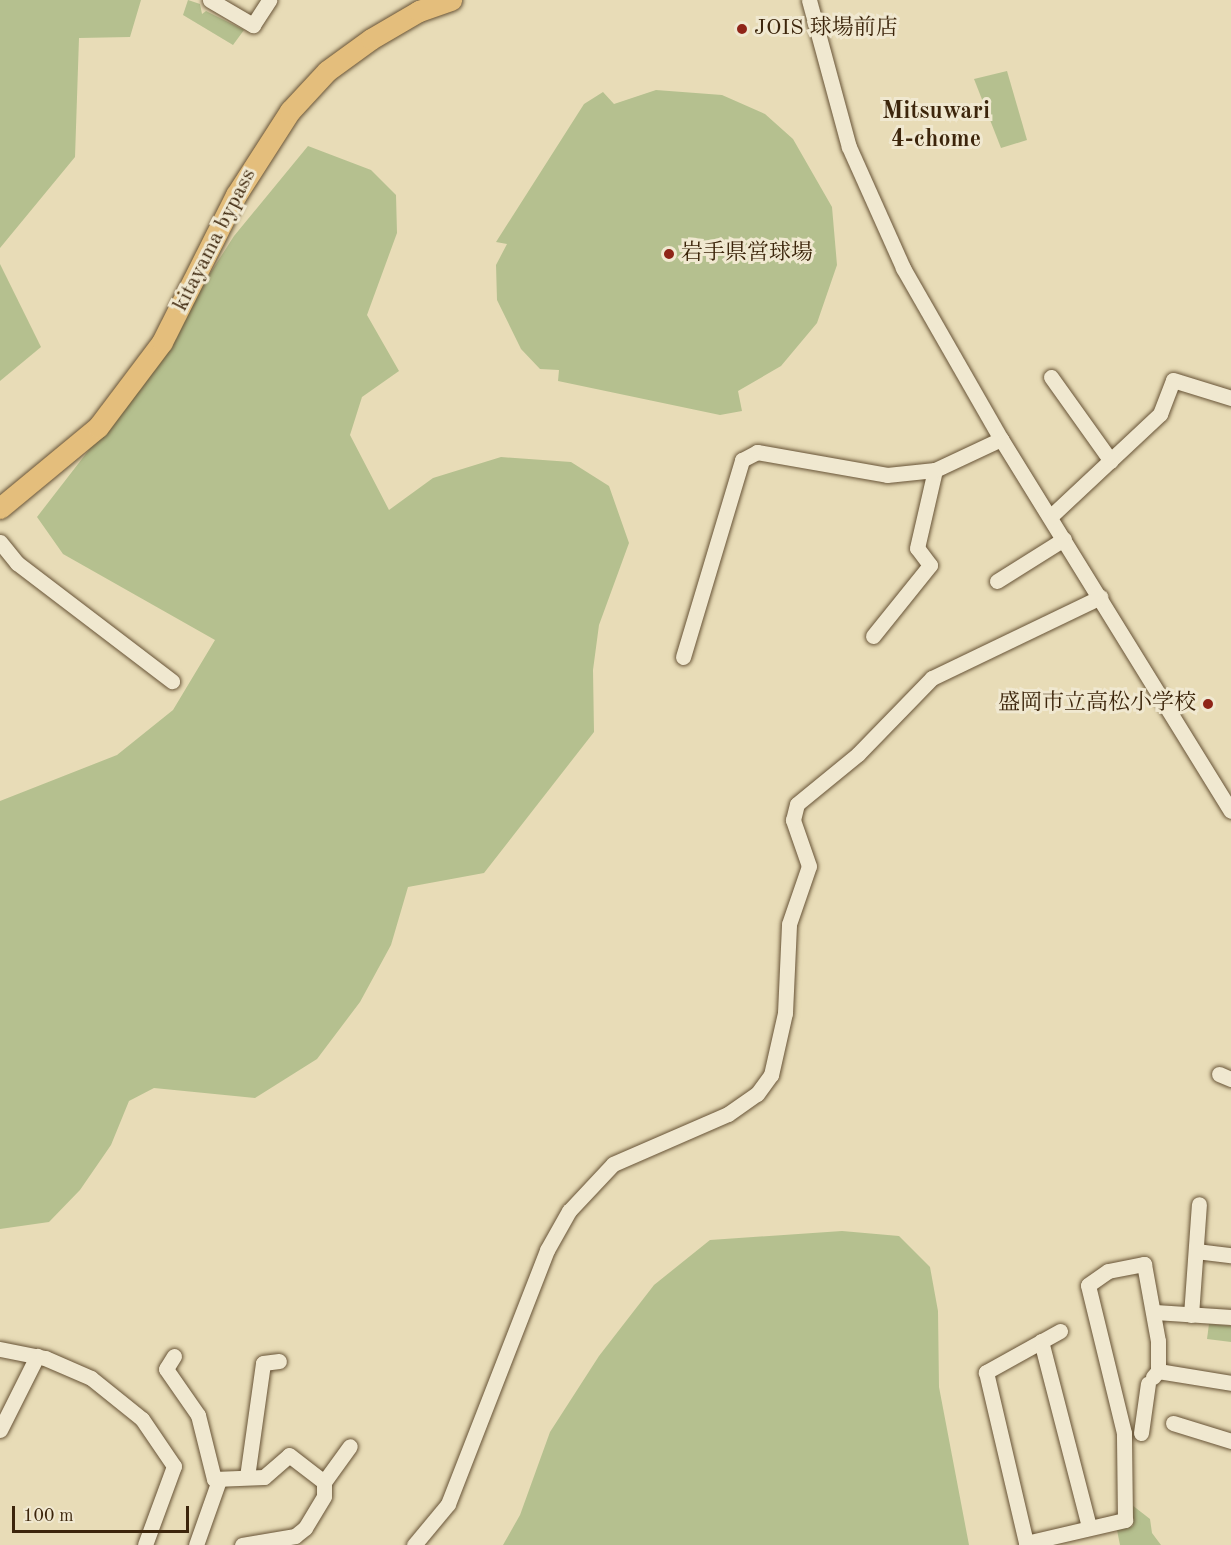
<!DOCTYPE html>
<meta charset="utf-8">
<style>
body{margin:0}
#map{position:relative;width:1231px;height:1545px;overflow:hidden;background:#e8dcb7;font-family:"Old Standard TT","Noto Serif JP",serif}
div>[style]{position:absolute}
.green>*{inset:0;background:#b5c08f}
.roads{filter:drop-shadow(0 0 2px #675336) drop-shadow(0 0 2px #675336)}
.minor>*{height:15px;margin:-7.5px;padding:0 7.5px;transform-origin:7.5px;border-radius:7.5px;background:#f0e8d0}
.highway>*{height:21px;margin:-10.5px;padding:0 10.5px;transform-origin:10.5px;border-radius:10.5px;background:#e4be7c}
.dots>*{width:16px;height:16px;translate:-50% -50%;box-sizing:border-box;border:3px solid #f0e8d0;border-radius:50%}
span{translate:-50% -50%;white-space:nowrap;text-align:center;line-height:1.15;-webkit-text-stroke:6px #f0e8d0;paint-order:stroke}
.poi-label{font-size:22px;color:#3c250b}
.left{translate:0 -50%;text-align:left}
.right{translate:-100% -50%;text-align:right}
.street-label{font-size:22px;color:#3c250b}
.neighbourhood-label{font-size:24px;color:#3c250b;font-weight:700}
.scale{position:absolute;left:12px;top:1506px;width:177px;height:27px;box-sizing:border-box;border:3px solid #3c250b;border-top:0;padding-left:8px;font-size:18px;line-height:21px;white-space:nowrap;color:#3c250b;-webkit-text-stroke:4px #f0e8d0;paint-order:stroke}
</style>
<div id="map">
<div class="green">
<div style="clip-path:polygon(0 0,141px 0,130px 37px,79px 38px,75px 157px,0 248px)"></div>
<div style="clip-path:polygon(188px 0,200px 4px,202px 14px,206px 11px,244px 30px,233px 45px,183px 15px)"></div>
<div style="clip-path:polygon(1007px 71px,1027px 140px,1001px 148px,974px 79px)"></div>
<div style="clip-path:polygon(656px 90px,722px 95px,765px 114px,793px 139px,832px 207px,837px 265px,817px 323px,781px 366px,738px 391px,742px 411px,720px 415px,558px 381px,559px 370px,540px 369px,521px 349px,497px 300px,496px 265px,507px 244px,496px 242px,584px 104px,603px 92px,614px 104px)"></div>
<div style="clip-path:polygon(308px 146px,371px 170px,396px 195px,397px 233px,367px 315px,399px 371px,362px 397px,350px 435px,389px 510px,433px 478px,501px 457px,571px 462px,609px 486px,629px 543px,599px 625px,593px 670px,594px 732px,484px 873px,408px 887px,391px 945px,360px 1002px,317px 1059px,255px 1098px,154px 1088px,129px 1101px,111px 1145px,80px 1190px,49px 1222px,0 1229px,0 801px,117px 755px,173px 710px,215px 640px,63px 554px,37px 517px,136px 389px,234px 236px)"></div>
<div style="clip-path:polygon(0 264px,41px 347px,0 381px)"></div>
<div style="clip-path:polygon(842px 1231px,899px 1236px,930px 1267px,938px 1311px,939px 1387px,969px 1545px,503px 1545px,520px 1515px,550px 1432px,599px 1356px,654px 1285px,710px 1240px)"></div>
<div style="clip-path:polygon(1209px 1324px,1231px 1326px,1231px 1342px,1207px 1339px)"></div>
<div style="clip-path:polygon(1132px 1505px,1150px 1519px,1152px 1533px,1161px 1545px,1120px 1545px,1117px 1530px,1133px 1526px)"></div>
</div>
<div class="roads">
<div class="minor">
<div style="left:210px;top:0;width:50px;rotate:30.2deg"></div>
<div style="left:253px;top:25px;width:30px;rotate:-57deg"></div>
<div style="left:809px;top:0;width:152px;rotate:74.8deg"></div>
<div style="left:849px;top:147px;width:133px;rotate:65.9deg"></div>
<div style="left:903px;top:268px;width:197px;rotate:60.2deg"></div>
<div style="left:1001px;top:439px;width:437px;rotate:58.3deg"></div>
<div style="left:1051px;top:377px;width:103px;rotate:54.5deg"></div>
<div style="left:1050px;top:517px;width:151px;rotate:-43.1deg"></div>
<div style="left:1160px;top:414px;width:36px;rotate:-69deg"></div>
<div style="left:1173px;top:380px;width:61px;rotate:17.2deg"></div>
<div style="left:0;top:542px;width:27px;rotate:51deg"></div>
<div style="left:17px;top:563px;width:195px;rotate:37.3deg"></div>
<div style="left:997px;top:581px;width:79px;rotate:-32.1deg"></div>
<div style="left:873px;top:636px;width:91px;rotate:-51.2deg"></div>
<div style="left:930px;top:565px;width:21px;rotate:-127deg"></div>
<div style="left:917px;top:548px;width:80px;rotate:-77deg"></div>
<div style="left:683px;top:657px;width:206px;rotate:-73.3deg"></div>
<div style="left:742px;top:460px;width:17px;rotate:-28deg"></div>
<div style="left:757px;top:452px;width:132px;rotate:10deg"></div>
<div style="left:887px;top:475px;width:48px;rotate:-5.9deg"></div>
<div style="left:935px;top:470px;width:73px;rotate:-25.2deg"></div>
<div style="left:1219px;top:1074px;width:13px;rotate:23deg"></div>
<div style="left:1196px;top:1251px;width:35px;rotate:7deg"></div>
<div style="left:1155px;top:1312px;width:76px;rotate:3.8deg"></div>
<div style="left:1191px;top:1315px;width:111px;rotate:-85.9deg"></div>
<div style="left:1060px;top:1331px;width:85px;rotate:151deg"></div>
<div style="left:986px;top:1372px;width:176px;rotate:76.8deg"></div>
<div style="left:1026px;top:1543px;width:102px;rotate:-13.1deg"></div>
<div style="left:1125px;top:1520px;width:87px;rotate:-90.7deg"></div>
<div style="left:1124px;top:1433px;width:152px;rotate:-103.7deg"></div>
<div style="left:1088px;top:1285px;width:24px;rotate:-35deg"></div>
<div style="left:1108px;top:1271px;width:37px;rotate:-11deg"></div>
<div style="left:1144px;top:1264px;width:78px;rotate:79.7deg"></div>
<div style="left:1158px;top:1341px;width:30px;rotate:90deg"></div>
<div style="left:1158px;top:1371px;width:8px;rotate:130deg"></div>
<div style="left:1041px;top:1341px;width:192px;rotate:75.5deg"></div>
<div style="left:0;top:1349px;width:46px;rotate:11.3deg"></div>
<div style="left:45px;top:1358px;width:50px;rotate:23.5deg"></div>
<div style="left:91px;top:1378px;width:65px;rotate:38.8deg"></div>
<div style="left:142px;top:1419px;width:57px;rotate:55.8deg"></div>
<div style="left:174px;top:1466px;width:84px;rotate:110.2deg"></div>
<div style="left:174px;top:1356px;width:15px;rotate:122deg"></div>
<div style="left:166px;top:1369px;width:56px;rotate:55.2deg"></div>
<div style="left:198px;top:1415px;width:66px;rotate:76deg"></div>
<div style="left:214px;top:1479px;width:50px;rotate:-2.3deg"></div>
<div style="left:264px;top:1477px;width:33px;rotate:-41deg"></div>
<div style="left:289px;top:1455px;width:44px;rotate:37.6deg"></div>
<div style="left:1158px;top:1371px;width:74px;rotate:9.3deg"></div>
<div style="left:1173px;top:1423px;width:61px;rotate:17.2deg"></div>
<div style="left:0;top:1430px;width:83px;rotate:-63.4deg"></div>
<div style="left:1141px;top:1433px;width:50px;rotate:-82deg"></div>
<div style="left:247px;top:1477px;width:115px;rotate:-82deg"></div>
<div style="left:263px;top:1363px;width:16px;rotate:-7deg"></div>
<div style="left:196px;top:1545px;width:69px;rotate:-70.5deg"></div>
<div style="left:242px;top:1545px;width:54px;rotate:-9.6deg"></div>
<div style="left:295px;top:1536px;width:13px;rotate:-39deg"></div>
<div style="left:305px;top:1528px;width:37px;rotate:-59deg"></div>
<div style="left:324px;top:1496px;width:14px;rotate:-90deg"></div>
<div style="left:324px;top:1482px;width:44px;rotate:-54.2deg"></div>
<div style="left:414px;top:1545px;width:53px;rotate:-50.3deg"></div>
<div style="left:448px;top:1504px;width:273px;rotate:-68.7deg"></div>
<div style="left:547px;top:1250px;width:45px;rotate:-60.6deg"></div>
<div style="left:569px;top:1211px;width:64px;rotate:-46.9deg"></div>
<div style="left:613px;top:1164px;width:125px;rotate:-23.5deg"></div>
<div style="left:728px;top:1114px;width:35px;rotate:-35deg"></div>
<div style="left:757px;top:1094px;width:24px;rotate:-54deg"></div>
<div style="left:771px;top:1075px;width:64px;rotate:-77.3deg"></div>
<div style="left:785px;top:1013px;width:89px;rotate:-87.4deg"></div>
<div style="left:789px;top:924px;width:61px;rotate:-71deg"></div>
<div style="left:809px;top:866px;width:49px;rotate:-109.2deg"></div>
<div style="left:793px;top:820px;width:16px;rotate:-76deg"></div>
<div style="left:797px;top:804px;width:79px;rotate:-39.3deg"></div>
<div style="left:858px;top:754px;width:106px;rotate:-45.8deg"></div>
<div style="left:932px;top:678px;width:187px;rotate:-25.7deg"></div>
</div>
<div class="highway">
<div style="left:0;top:508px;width:127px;rotate:-39.6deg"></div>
<div style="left:98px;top:427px;width:106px;rotate:-53deg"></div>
<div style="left:162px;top:342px;width:165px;rotate:-63.3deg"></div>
<div style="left:236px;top:195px;width:100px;rotate:-57.3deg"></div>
<div style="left:290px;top:111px;width:54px;rotate:-47.2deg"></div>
<div style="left:327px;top:71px;width:54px;rotate:-36deg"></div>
<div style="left:371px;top:39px;width:56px;rotate:-30.3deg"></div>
<div style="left:419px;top:11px;width:34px;rotate:-19deg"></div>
</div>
</div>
<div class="dots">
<div style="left:742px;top:29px;background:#8f2418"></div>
<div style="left:669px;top:254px;background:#8f2418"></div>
<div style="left:1208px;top:704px;background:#8f2418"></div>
</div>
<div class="poi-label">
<span class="left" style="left:754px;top:29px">JOIS 球場前店</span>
<span class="left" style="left:681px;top:254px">岩手県営球場</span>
<span class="right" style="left:1196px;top:704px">盛岡市立高松小学校</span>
</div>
<div class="street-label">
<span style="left:215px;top:240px;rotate:-63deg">kitayama bypass</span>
</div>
<div class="neighbourhood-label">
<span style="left:936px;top:127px">Mitsuwari<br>4-chome</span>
</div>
<div class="scale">100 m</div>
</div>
